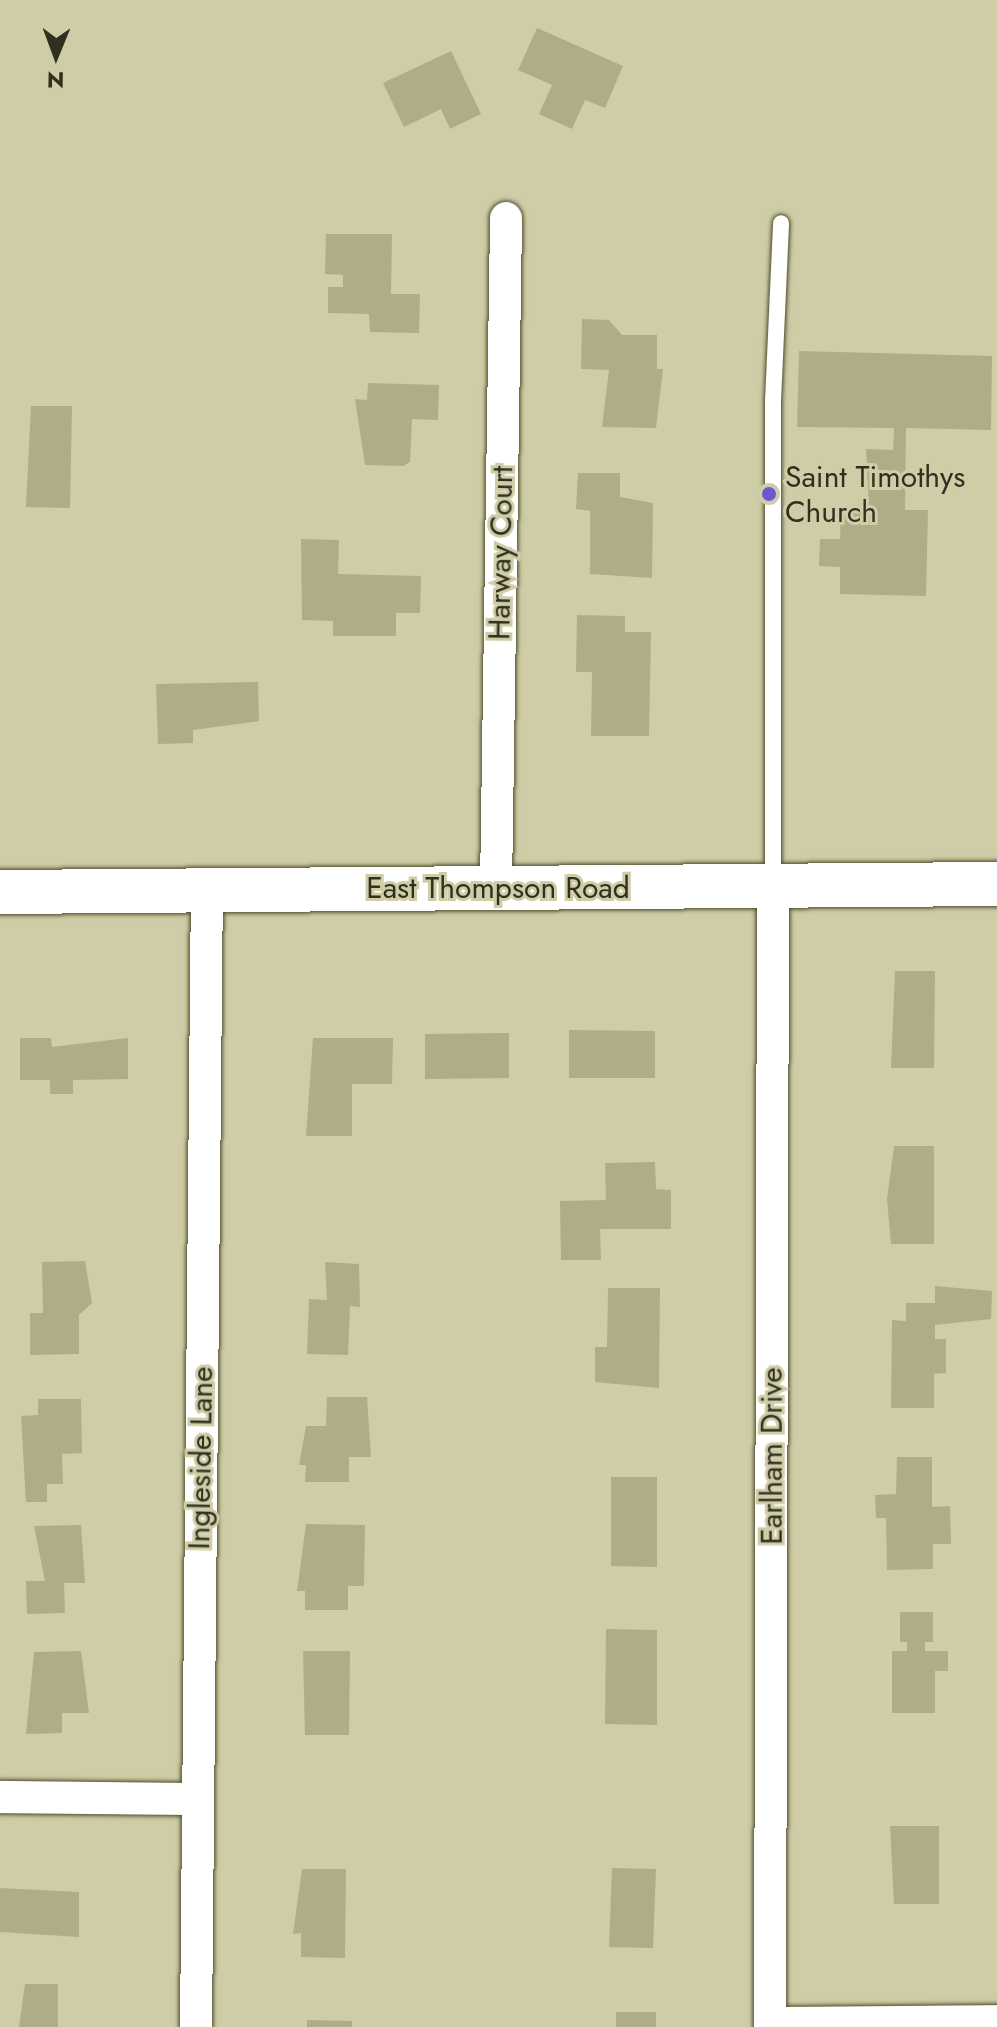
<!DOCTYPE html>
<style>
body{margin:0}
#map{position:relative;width:997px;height:2027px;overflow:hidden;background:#cfcda7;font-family:Jost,sans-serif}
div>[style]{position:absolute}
.building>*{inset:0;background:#afad88}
.roads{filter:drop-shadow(0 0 2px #504d2c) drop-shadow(0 0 2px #504d2c)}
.lane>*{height:16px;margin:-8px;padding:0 8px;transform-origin:8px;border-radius:8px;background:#fff}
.street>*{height:32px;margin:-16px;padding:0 16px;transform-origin:16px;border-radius:16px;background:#fff}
.secondary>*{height:44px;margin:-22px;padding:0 22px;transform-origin:22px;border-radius:22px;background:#fff}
.dots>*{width:22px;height:22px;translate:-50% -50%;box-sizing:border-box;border:4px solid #cfcda7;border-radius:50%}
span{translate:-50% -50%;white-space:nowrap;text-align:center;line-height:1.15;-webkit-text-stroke:6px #cfcda7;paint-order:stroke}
.poi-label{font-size:30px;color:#302f20}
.left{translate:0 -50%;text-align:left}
.street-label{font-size:30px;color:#302f20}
.north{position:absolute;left:16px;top:16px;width:80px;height:80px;-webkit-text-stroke:6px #cfcda7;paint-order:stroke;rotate:181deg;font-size:22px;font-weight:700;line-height:32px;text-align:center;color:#302f20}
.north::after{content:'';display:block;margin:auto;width:28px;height:36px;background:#302f20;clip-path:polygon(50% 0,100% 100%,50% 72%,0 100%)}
</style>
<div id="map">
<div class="building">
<div style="clip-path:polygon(537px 28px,623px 66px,605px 108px,585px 100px,572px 129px,539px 114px,552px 85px,518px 70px)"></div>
<div style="clip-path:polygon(451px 51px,481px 114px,450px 129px,441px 109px,404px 127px,383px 83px)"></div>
<div style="clip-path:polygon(326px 234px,392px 234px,391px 294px,420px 294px,419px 333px,370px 332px,369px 314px,328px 313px,328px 287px,343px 287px,343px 275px,325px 274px)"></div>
<div style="clip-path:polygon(582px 319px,609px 320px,622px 335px,657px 335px,657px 369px,663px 369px,656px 428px,602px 427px,609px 370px,581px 369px)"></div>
<div style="clip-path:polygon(799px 351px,992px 356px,991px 430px,906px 428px,905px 510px,928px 510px,926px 596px,840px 594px,840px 567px,819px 566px,820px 539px,840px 539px,841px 506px,869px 506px,866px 449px,893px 450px,894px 428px,797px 427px)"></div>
<div style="clip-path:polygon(368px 383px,439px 385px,438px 420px,412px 419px,410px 462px,403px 466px,365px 465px,355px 399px,367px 400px)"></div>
<div style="clip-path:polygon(31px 406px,72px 406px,70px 508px,26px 507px)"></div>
<div style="clip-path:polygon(578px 473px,620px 473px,620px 497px,653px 503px,652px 578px,590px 574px,590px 511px,576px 509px)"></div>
<div style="clip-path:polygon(301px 539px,339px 540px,338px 574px,421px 576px,420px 613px,396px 613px,396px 636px,333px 636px,333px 621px,302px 620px)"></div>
<div style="clip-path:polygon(577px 615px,625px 616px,625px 632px,651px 632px,649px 736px,591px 736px,592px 672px,576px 672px)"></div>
<div style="clip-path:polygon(258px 682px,259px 721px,193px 730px,193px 743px,158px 744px,156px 684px)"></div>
<div style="clip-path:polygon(895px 971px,935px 971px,934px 1068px,891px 1068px)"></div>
<div style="clip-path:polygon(569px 1030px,655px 1031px,655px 1078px,569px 1078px)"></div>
<div style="clip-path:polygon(509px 1033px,509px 1078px,425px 1079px,425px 1034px)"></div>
<div style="clip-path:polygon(20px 1038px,51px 1038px,52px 1047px,128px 1038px,128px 1079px,73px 1080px,73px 1094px,50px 1094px,50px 1080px,20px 1080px)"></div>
<div style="clip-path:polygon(313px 1038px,393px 1038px,392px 1084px,352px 1084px,352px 1136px,306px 1136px)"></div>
<div style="clip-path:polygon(894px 1146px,934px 1146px,934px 1244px,891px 1244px,887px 1199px)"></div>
<div style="clip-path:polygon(655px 1162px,656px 1189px,671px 1190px,671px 1229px,600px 1229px,601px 1260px,561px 1260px,560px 1201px,606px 1200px,605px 1163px)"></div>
<div style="clip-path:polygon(85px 1261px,92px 1303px,79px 1315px,79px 1354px,30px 1355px,30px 1313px,43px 1313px,42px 1262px)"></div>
<div style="clip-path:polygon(325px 1262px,359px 1264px,360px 1307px,350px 1306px,348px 1355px,307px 1354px,309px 1299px,327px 1300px)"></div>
<div style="clip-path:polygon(935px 1286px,992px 1291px,991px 1319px,935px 1325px,935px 1339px,946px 1339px,946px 1373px,934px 1374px,934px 1408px,891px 1408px,892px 1320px,906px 1321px,906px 1303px,935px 1303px)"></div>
<div style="clip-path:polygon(608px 1288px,660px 1288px,659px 1388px,595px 1382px,595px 1347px,607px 1347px)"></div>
<div style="clip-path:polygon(327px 1397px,367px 1397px,371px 1457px,349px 1457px,349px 1482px,305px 1482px,306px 1465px,299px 1465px,306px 1426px,326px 1426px)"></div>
<div style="clip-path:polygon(38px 1399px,81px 1399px,82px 1453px,62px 1454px,63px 1484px,47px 1484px,47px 1502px,26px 1502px,21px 1416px,38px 1415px)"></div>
<div style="clip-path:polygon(897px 1457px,932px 1457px,932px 1507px,950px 1506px,951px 1544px,933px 1544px,933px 1569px,887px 1570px,886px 1518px,876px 1518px,875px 1495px,896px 1494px)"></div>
<div style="clip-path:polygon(611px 1477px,657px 1477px,657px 1567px,611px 1566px)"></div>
<div style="clip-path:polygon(306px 1524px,365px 1525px,364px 1586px,348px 1586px,348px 1610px,305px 1610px,305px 1591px,297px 1591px)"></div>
<div style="clip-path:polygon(81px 1525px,85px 1583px,64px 1583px,65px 1613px,27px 1614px,26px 1581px,45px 1581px,34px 1526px)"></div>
<div style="clip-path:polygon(900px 1612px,933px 1612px,933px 1642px,925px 1642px,925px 1651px,948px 1651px,948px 1671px,935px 1671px,935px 1713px,892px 1713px,892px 1651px,907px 1651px,907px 1642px,900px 1642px)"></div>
<div style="clip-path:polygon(606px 1629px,657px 1630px,657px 1725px,605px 1724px)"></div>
<div style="clip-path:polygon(81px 1651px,89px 1713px,62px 1713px,62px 1733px,26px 1734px,34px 1652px)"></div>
<div style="clip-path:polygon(303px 1651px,350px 1651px,349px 1735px,305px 1735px)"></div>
<div style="clip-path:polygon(890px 1826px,939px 1826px,939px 1904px,894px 1904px)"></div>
<div style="clip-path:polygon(612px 1868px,656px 1869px,653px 1948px,609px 1947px)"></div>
<div style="clip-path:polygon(302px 1869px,346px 1869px,345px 1958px,301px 1957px,301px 1933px,293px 1934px)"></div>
<div style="clip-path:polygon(0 1888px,79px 1892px,79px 1937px,0 1932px)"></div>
<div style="clip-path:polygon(25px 1984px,58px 1984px,58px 2027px,19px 2027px)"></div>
<div style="clip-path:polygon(616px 2012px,656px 2012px,656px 2027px,616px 2027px)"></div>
<div style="clip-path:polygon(307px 2020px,352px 2021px,352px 2027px,307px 2027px)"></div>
</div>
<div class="roads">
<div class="lane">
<div style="left:773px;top:884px;width:483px;rotate:-90deg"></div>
<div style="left:773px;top:401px;width:178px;rotate:-87.4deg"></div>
</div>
<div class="street">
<div style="left:496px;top:888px;width:670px;rotate:-89.14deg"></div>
<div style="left:0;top:1797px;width:198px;rotate:0.6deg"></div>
<div style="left:770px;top:2023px;width:227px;rotate:-0.5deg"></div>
<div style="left:196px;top:2027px;width:1138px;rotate:-89.45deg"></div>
<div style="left:770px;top:2027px;width:1141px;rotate:-89.85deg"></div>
</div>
<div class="secondary">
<div style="left:0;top:892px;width:997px;rotate:-0.46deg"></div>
</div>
</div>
<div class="dots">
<div style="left:769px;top:494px;background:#6958d2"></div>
</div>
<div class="poi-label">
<span class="left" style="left:785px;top:494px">Saint Timothys<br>Church</span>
</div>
<div class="street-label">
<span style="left:501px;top:553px;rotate:-89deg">Harway Court</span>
<span style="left:498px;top:888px">East Thompson Road</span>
<span style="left:772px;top:1456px;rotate:-90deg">Earlham Drive</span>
<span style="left:201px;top:1458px;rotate:-89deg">Ingleside Lane</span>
</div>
<div class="north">N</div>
</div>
